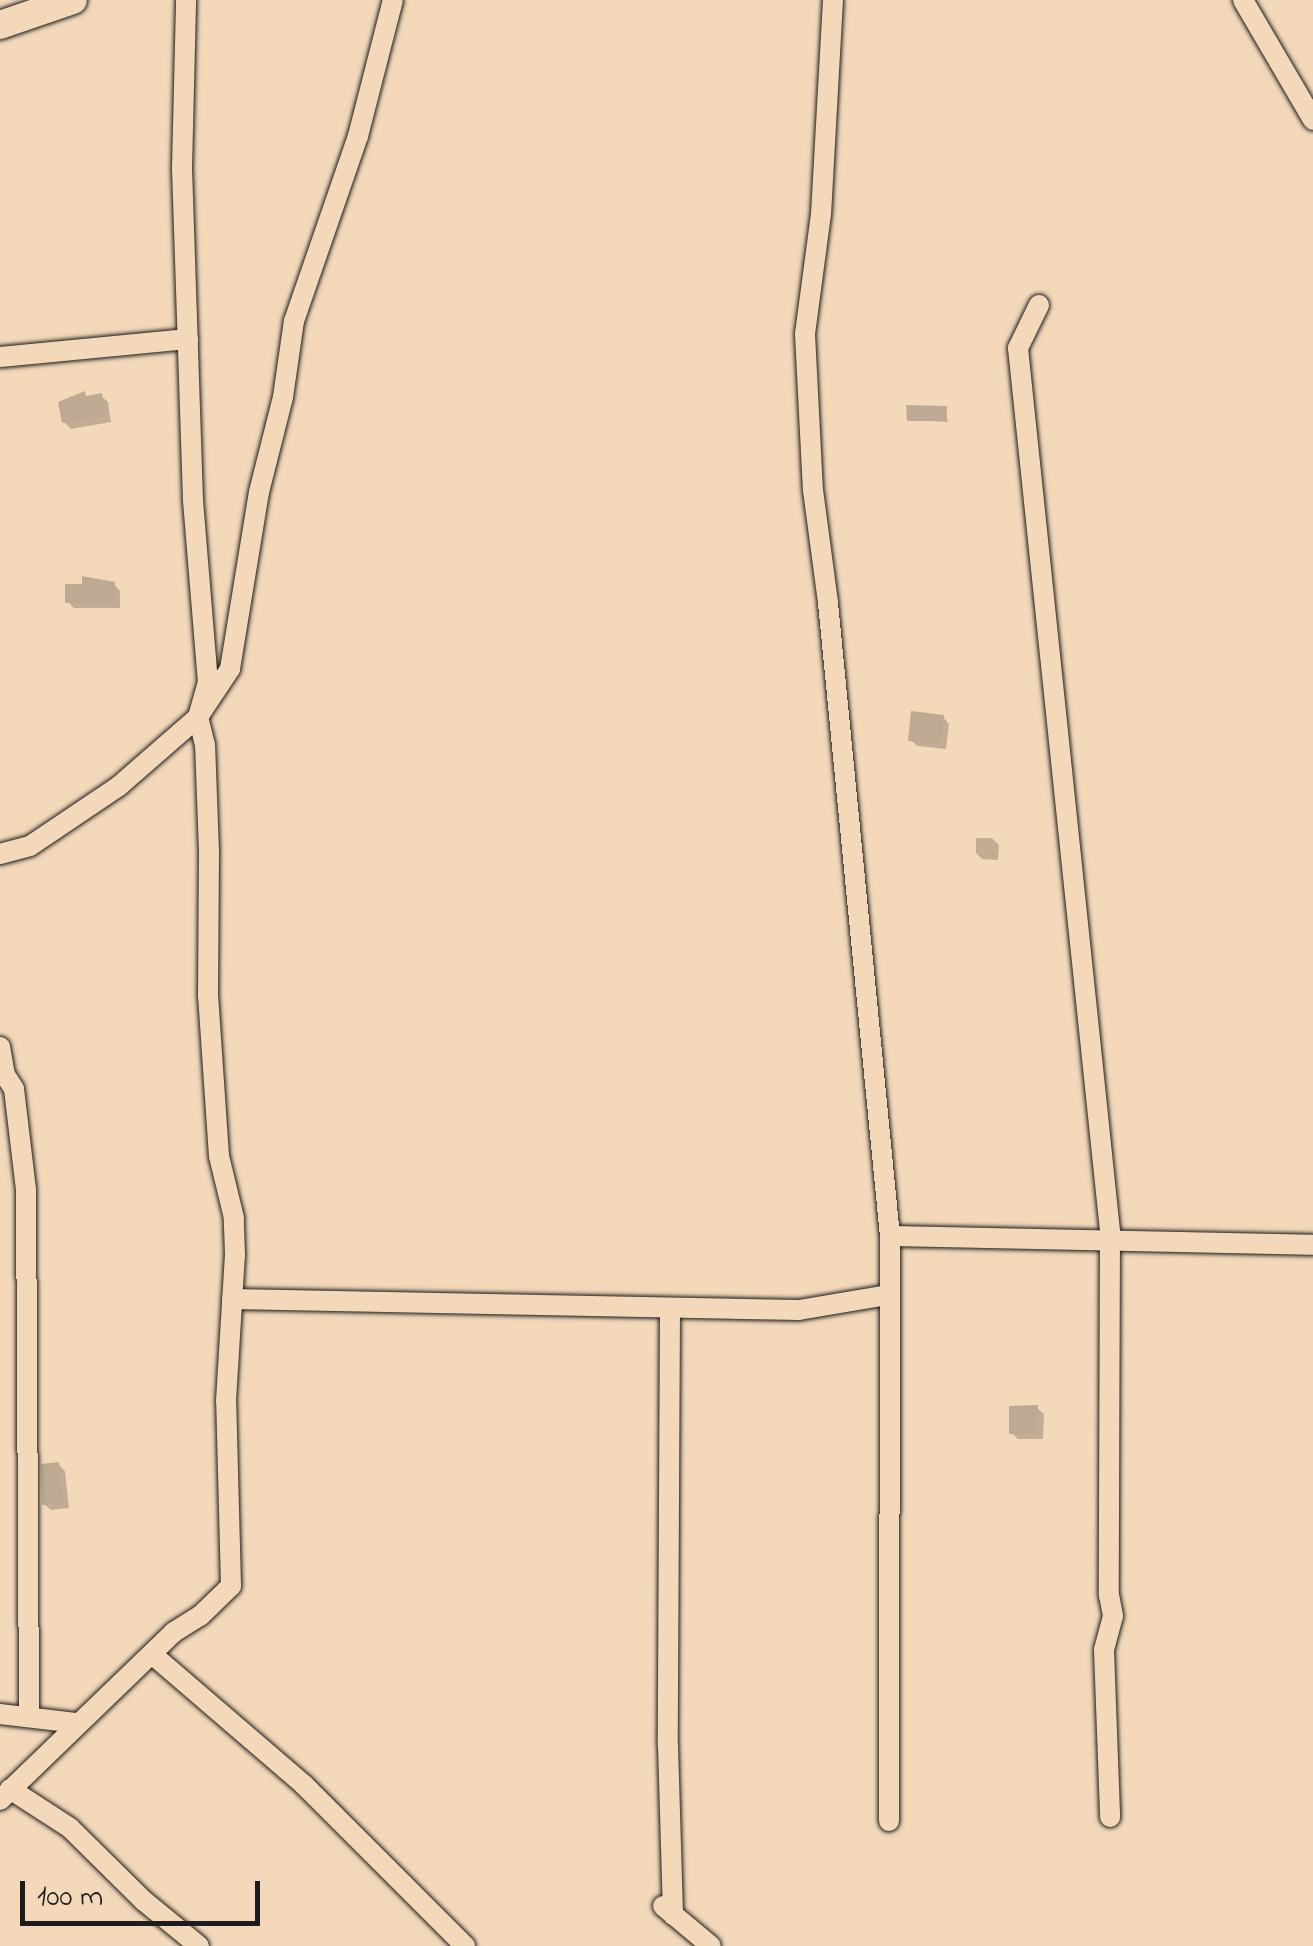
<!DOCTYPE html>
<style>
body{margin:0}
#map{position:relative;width:1313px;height:1946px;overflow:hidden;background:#f3d9ba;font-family:"Indie Flower",sans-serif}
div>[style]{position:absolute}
.shadow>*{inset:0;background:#0003}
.building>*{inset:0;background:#beaa92}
.roads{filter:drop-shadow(0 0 2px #1c1c1c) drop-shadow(0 0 2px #1c1c1c)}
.street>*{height:20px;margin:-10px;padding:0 10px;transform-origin:10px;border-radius:10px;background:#f3d9ba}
.secondary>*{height:28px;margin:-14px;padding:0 14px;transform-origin:14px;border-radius:14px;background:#f3d9ba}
span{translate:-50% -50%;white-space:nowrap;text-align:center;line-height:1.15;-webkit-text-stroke:8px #f3d9ba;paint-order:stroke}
.scale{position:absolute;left:20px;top:1881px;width:240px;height:45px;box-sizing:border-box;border:5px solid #1c1c1c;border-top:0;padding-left:12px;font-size:30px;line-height:35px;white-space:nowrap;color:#1c1c1c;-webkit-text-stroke:8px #f3d9ba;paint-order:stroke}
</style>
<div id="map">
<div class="shadow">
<div style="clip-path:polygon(71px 396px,101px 396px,108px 402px,111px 422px,71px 429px,64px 422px)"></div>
<div style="clip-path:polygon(945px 409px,948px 422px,909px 420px)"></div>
<div style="clip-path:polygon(114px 584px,120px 591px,120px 608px,74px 608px,68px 602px)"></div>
<div style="clip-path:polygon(943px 717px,949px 724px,946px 749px,917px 746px,911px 740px)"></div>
<div style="clip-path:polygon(976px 838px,992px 838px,999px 845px,998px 860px,982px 859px,976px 853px)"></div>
<div style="clip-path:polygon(1037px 1408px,1044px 1414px,1043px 1439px,1018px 1439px,1012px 1433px)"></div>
<div style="clip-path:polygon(58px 1464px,65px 1471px,69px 1508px,51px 1510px,44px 1504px)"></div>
</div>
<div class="building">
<div style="clip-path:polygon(85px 391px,86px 396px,102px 393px,106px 416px,62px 423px,58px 402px)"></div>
<div style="clip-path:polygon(906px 405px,947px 406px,946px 421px,907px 421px)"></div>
<div style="clip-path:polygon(82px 576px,115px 582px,115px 603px,65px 603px,65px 584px,82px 584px)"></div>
<div style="clip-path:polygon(911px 711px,944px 715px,941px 744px,908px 741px)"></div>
<div style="clip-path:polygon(1038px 1405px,1038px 1434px,1009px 1434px,1009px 1406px)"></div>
<div style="clip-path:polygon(59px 1462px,64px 1502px,42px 1505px,41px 1464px)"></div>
</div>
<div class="roads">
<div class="street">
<div style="left:833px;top:0;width:214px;rotate:93.2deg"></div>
<div style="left:821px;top:214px;width:121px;rotate:97.6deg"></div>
<div style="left:805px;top:334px;width:156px;rotate:87.1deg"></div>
<div style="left:813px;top:490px;width:114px;rotate:82.4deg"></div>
<div style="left:828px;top:603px;width:636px;rotate:84.41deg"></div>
<div style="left:890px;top:1236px;width:585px;rotate:90.1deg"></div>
<div style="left:1243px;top:0;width:139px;rotate:59.7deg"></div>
<div style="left:1039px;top:305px;width:48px;rotate:116deg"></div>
<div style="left:1018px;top:348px;width:888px;rotate:84.05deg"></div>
<div style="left:1110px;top:1231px;width:364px;rotate:90.2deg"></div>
<div style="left:1109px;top:1595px;width:21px;rotate:79deg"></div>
<div style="left:1113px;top:1616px;width:35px;rotate:105deg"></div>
<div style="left:1104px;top:1650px;width:167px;rotate:87.9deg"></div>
<div style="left:0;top:357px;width:189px;rotate:-5.5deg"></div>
<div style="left:0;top:854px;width:31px;rotate:-15deg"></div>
<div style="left:30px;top:846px;width:107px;rotate:-34deg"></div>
<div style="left:119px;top:786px;width:105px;rotate:-41.1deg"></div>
<div style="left:198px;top:717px;width:58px;rotate:-56.3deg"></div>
<div style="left:230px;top:669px;width:179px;rotate:-80.7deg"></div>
<div style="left:259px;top:492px;width:98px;rotate:-75.8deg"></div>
<div style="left:283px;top:397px;width:77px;rotate:-81.8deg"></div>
<div style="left:294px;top:321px;width:196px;rotate:-70.9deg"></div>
<div style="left:358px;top:136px;width:140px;rotate:-75.6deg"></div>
<div style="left:0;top:1047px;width:28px;rotate:80deg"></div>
<div style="left:5px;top:1075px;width:17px;rotate:57deg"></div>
<div style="left:14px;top:1089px;width:102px;rotate:83.2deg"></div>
<div style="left:26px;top:1190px;width:526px;rotate:89.67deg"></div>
<div style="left:890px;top:1236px;width:423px;rotate:1.2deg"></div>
<div style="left:232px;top:1299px;width:567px;rotate:1.11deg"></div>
<div style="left:799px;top:1310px;width:90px;rotate:-9.6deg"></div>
<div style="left:670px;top:1309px;width:436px;rotate:90.3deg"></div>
<div style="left:668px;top:1745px;width:170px;rotate:88.3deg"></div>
<div style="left:153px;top:1655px;width:199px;rotate:40.7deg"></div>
<div style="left:304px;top:1785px;width:228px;rotate:45deg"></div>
<div style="left:0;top:1714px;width:78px;rotate:6.7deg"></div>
<div style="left:10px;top:1789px;width:72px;rotate:33deg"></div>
<div style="left:70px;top:1828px;width:104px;rotate:44.6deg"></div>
<div style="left:144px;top:1901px;width:71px;rotate:39.3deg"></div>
<div style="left:0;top:1800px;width:242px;rotate:-44deg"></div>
<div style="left:174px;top:1632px;width:31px;rotate:-32deg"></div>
<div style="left:200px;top:1616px;width:43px;rotate:-44.1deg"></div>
<div style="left:231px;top:1586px;width:185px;rotate:-91.5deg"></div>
<div style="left:226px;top:1401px;width:146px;rotate:-86.5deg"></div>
<div style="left:235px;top:1255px;width:37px;rotate:-92deg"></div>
<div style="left:234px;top:1218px;width:64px;rotate:-103.6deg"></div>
<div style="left:219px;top:1156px;width:160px;rotate:-93.9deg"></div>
<div style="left:208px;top:996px;width:144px;rotate:-89.6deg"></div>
<div style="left:209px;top:852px;width:107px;rotate:-92.1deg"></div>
<div style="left:205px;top:745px;width:29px;rotate:-104deg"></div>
<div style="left:198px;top:717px;width:35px;rotate:-74deg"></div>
<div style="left:208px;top:683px;width:184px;rotate:-94.7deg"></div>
<div style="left:193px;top:500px;width:332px;rotate:-91.9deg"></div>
<div style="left:182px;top:168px;width:168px;rotate:-88.6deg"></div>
<div style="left:663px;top:1906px;width:62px;rotate:39.8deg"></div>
</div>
<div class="secondary">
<div style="left:0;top:25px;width:77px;rotate:-18.9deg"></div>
</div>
</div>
<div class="scale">100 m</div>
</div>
